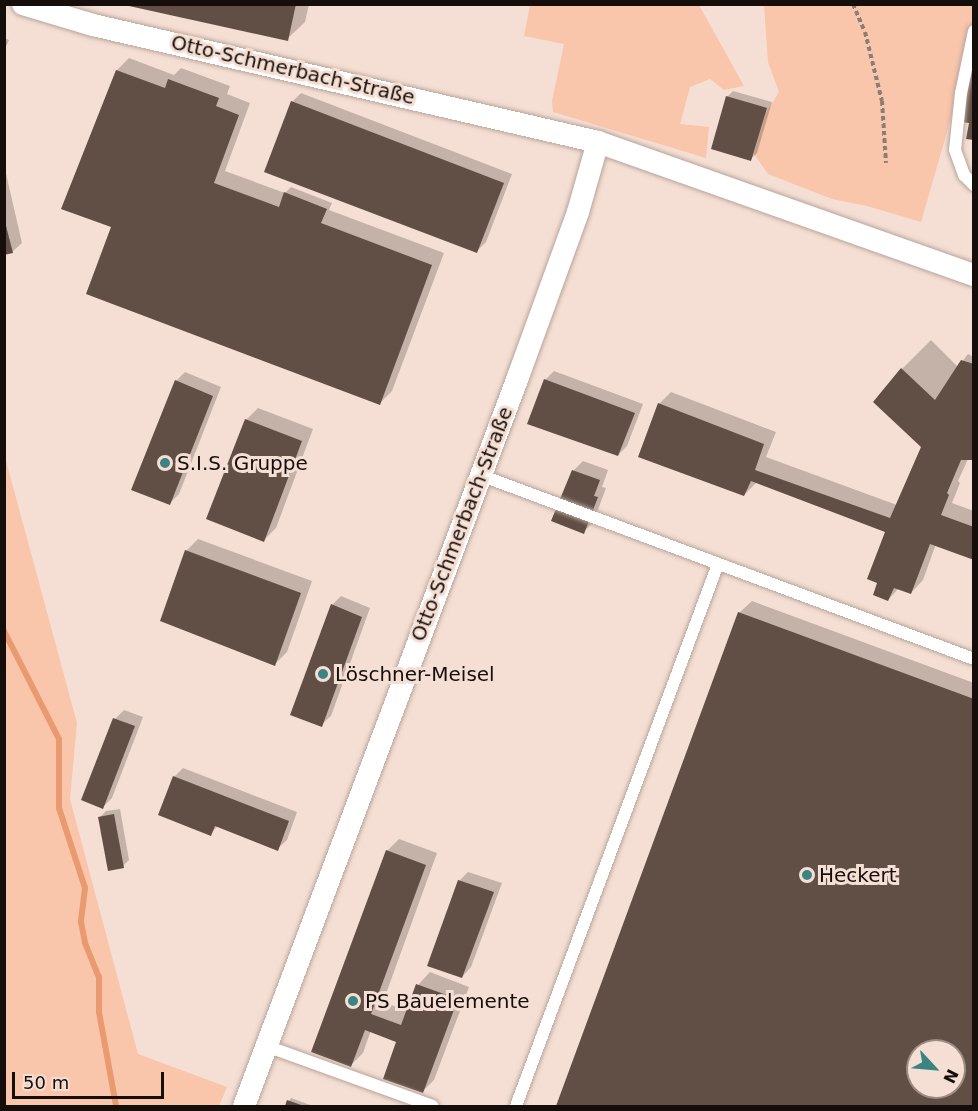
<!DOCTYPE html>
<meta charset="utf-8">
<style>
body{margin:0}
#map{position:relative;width:978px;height:1111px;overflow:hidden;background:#f5dfd4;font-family:"DejaVu Sans",sans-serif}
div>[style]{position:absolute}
.green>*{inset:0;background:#f9c5ab}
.shadow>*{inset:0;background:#0003}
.stream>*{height:6px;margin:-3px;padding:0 3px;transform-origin:3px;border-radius:3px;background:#ea9a70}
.building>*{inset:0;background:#614e45}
.path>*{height:4px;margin-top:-2px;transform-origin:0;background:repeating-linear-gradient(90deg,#8c7d75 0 4.5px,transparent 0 7.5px)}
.roads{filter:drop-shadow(0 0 2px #b9a49a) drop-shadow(0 0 2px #b9a49a)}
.service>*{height:12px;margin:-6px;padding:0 6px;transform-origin:6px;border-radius:6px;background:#fff}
.minor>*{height:22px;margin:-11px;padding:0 11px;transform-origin:11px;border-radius:11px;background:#fff}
.dots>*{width:16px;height:16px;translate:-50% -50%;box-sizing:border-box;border:3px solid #f5dfd4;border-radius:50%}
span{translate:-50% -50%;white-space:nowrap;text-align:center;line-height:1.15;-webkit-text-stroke:6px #f5dfd4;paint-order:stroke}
.street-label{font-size:20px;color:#150e0a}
.poi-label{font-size:20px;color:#150e0a}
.left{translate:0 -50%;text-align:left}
.frame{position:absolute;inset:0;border:6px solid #150e0a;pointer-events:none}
.north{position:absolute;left:906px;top:1039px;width:60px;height:60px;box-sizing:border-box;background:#f5dfd4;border:2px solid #9b8b83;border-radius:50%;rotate:116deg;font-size:16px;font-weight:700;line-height:24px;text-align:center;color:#150e0a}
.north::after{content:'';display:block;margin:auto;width:21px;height:27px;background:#3b8482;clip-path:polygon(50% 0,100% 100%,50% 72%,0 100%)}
.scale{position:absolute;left:12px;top:1072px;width:152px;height:27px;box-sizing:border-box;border:3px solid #150e0a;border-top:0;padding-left:8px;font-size:18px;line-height:21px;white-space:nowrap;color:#150e0a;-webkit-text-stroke:4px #f5dfd4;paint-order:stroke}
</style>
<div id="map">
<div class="green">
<div style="clip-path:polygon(530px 5px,699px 5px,744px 86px,724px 90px,710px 79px,690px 87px,680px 124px,709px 127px,706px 158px,553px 112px,552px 101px,564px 44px,524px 36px)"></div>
<div style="clip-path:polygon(764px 5px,973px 5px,973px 20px,962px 80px,921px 222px,867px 206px,832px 199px,768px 174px,754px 154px,766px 113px,779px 92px,768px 62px)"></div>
<div style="clip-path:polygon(5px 457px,77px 723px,70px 799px,138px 1054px,227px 1087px,219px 1106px,5px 1106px)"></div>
</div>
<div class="shadow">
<div style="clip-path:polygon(122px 4px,309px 4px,305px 22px,287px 39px)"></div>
<div style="clip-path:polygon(4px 38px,9px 40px,4px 51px)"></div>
<div style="clip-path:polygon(129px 58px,174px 75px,181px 68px,230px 86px,227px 94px,250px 103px,225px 171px,285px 193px,291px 187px,332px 203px,329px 210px,444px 253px,392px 391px,380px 403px,113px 227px,117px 70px)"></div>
<div style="clip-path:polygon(733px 91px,772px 102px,757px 153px,751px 159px,727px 97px)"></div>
<div style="clip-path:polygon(301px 93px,512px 174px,486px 242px,477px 251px,292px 102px)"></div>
<div style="clip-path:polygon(4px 165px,22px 243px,12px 252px,4px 254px)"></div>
<div style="clip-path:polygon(931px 340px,958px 367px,968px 354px,974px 357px,974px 459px,968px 459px,958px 481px,960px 483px,952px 503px,974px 511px,974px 558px,936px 544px,923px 580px,911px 593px,899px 588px,888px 600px,879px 582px,887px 531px,757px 482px,744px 495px,659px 404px,671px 392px,776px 432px,766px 457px,897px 505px,922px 446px,902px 369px)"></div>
<div style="clip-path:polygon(554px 371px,643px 404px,627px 446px,618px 455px,545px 380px)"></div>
<div style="clip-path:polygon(185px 372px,221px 387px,179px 494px,170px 503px,176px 381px)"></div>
<div style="clip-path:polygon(258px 408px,313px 429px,276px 528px,264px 540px,246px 420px)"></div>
<div style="clip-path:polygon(583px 461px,608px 470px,602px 487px,606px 488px,593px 523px,583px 532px,553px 521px,574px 470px)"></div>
<div style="clip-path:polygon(198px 539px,312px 581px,287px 652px,275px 664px,186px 551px)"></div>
<div style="clip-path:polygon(341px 596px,370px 608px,331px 716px,321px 725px,332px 605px)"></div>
<div style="clip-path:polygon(evenodd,752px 601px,974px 683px,974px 1106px,557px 1106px,739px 613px,752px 601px,918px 1051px,954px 1051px,954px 1087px,918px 1087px,918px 1051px)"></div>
<div style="clip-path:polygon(124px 710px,143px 717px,112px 798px,103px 807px,115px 719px)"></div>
<div style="clip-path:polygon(183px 768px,297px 812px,287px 840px,277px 849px,218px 826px,210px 834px,174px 777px)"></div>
<div style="clip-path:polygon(120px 809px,129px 860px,123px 866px,100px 817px,106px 811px)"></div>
<div style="clip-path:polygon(399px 839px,437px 853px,383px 1002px,408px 1011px,418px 985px,430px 972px,469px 987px,434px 1080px,422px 1092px,398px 1041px,371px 1030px,363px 1053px,351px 1065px,387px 851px)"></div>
<div style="clip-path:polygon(468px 872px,502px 883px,471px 967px,462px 977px,459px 881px)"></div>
<div style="clip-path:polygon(291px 1098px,313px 1106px,286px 1106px)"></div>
</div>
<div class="stream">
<div style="left:4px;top:631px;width:121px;rotate:63deg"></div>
<div style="left:59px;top:739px;width:69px;rotate:90deg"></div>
<div style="left:59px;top:808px;width:84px;rotate:72deg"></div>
<div style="left:85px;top:888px;width:34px;rotate:97deg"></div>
<div style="left:81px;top:922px;width:21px;rotate:79deg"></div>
<div style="left:85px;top:943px;width:37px;rotate:68deg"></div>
<div style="left:99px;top:977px;width:35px;rotate:90deg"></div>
<div style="left:99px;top:1012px;width:96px;rotate:79.7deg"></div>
</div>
<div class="building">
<div style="clip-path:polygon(120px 4px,296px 4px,288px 41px)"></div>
<div style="clip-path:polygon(974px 53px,974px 140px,966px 139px,969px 123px,961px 122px)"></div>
<div style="clip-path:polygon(116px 70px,165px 88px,168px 79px,219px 98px,216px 106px,239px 115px,214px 183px,279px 207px,284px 192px,327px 209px,321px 223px,432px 265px,380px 405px,86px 294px,111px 227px,61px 209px)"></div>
<div style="clip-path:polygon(726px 96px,767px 108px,751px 161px,711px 149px)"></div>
<div style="clip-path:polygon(291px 101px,504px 183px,477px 253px,264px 172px)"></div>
<div style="clip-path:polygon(4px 218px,13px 253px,4px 255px)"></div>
<div style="clip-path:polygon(961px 360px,974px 364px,974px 460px,961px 460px,947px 493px,949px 495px,941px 515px,974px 527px,974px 560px,930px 544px,911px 594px,894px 588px,888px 601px,873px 595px,877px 583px,867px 579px,885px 532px,751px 481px,744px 496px,638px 457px,658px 403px,764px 444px,755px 470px,890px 518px,921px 447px,873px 402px,901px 368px,935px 400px)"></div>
<div style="clip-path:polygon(544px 379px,635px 413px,618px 456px,527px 424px)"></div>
<div style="clip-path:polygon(175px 380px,213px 396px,170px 505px,131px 490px)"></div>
<div style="clip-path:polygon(245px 419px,302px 441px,264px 542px,206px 519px)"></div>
<div style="clip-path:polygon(572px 470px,600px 480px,594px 496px,598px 497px,584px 534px,551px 521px)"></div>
<div style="clip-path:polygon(185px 550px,301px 593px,275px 666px,160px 621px)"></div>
<div style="clip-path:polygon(331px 604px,362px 617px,322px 727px,290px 715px)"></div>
<div style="clip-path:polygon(evenodd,738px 612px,974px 699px,974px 1106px,556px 1106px,738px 612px,918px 1051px,954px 1051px,954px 1087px,918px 1087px,918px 1051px)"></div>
<div style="clip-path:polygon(113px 718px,135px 726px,103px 809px,81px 800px)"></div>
<div style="clip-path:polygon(173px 776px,289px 821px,278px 851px,215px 826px,211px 836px,158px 815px)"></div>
<div style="clip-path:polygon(114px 814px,124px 868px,108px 871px,98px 817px)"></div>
<div style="clip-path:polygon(386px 850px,426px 865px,371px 1014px,401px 1025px,416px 984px,458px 999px,423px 1093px,383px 1079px,396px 1042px,365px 1030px,351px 1067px,311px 1052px)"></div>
<div style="clip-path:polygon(458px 880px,494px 892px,462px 978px,427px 966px)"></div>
<div style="clip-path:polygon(287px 1100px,304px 1106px,285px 1106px)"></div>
</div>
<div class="path">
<div style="left:853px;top:4px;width:30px;rotate:67deg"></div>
<div style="left:865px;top:32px;width:71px;rotate:76.2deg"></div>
<div style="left:882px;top:101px;width:62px;rotate:86.3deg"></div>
</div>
<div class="roads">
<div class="service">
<div style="left:974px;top:31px;width:63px;rotate:101.8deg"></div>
<div style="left:961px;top:93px;width:57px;rotate:96deg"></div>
<div style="left:955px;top:150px;width:27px;rotate:70deg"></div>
<div style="left:964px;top:175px;width:14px;rotate:45deg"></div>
<div style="left:480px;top:475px;width:527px;rotate:20.43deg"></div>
<div style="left:266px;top:1046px;width:177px;rotate:19.8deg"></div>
<div style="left:516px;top:1106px;width:578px;rotate:-69.56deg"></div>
</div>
<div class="minor">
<div style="left:23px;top:4px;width:73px;rotate:16.7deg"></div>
<div style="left:93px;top:25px;width:518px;rotate:13.04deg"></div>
<div style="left:598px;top:142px;width:399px;rotate:19.5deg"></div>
<div style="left:244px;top:1106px;width:779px;rotate:-69.4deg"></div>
<div style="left:518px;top:377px;width:176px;rotate:-70deg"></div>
<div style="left:578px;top:212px;width:73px;rotate:-74.1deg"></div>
</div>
</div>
<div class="dots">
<div style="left:165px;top:463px;background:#3b8482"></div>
<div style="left:323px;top:674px;background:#3b8482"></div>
<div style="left:807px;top:875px;background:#3b8482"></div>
<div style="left:353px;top:1001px;background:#3b8482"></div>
</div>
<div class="street-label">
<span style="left:293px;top:70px;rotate:13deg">Otto-Schmerbach-Straße</span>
<span style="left:462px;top:524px;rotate:-69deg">Otto-Schmerbach-Straße</span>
</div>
<div class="poi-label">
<span class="left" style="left:177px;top:463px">S.I.S. Gruppe</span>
<span class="left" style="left:335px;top:674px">Löschner-Meisel</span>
<span class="left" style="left:819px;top:875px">Heckert</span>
<span class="left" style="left:365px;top:1001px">PS Bauelemente</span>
</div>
<div class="frame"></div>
<div class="north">N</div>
<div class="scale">50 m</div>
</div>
